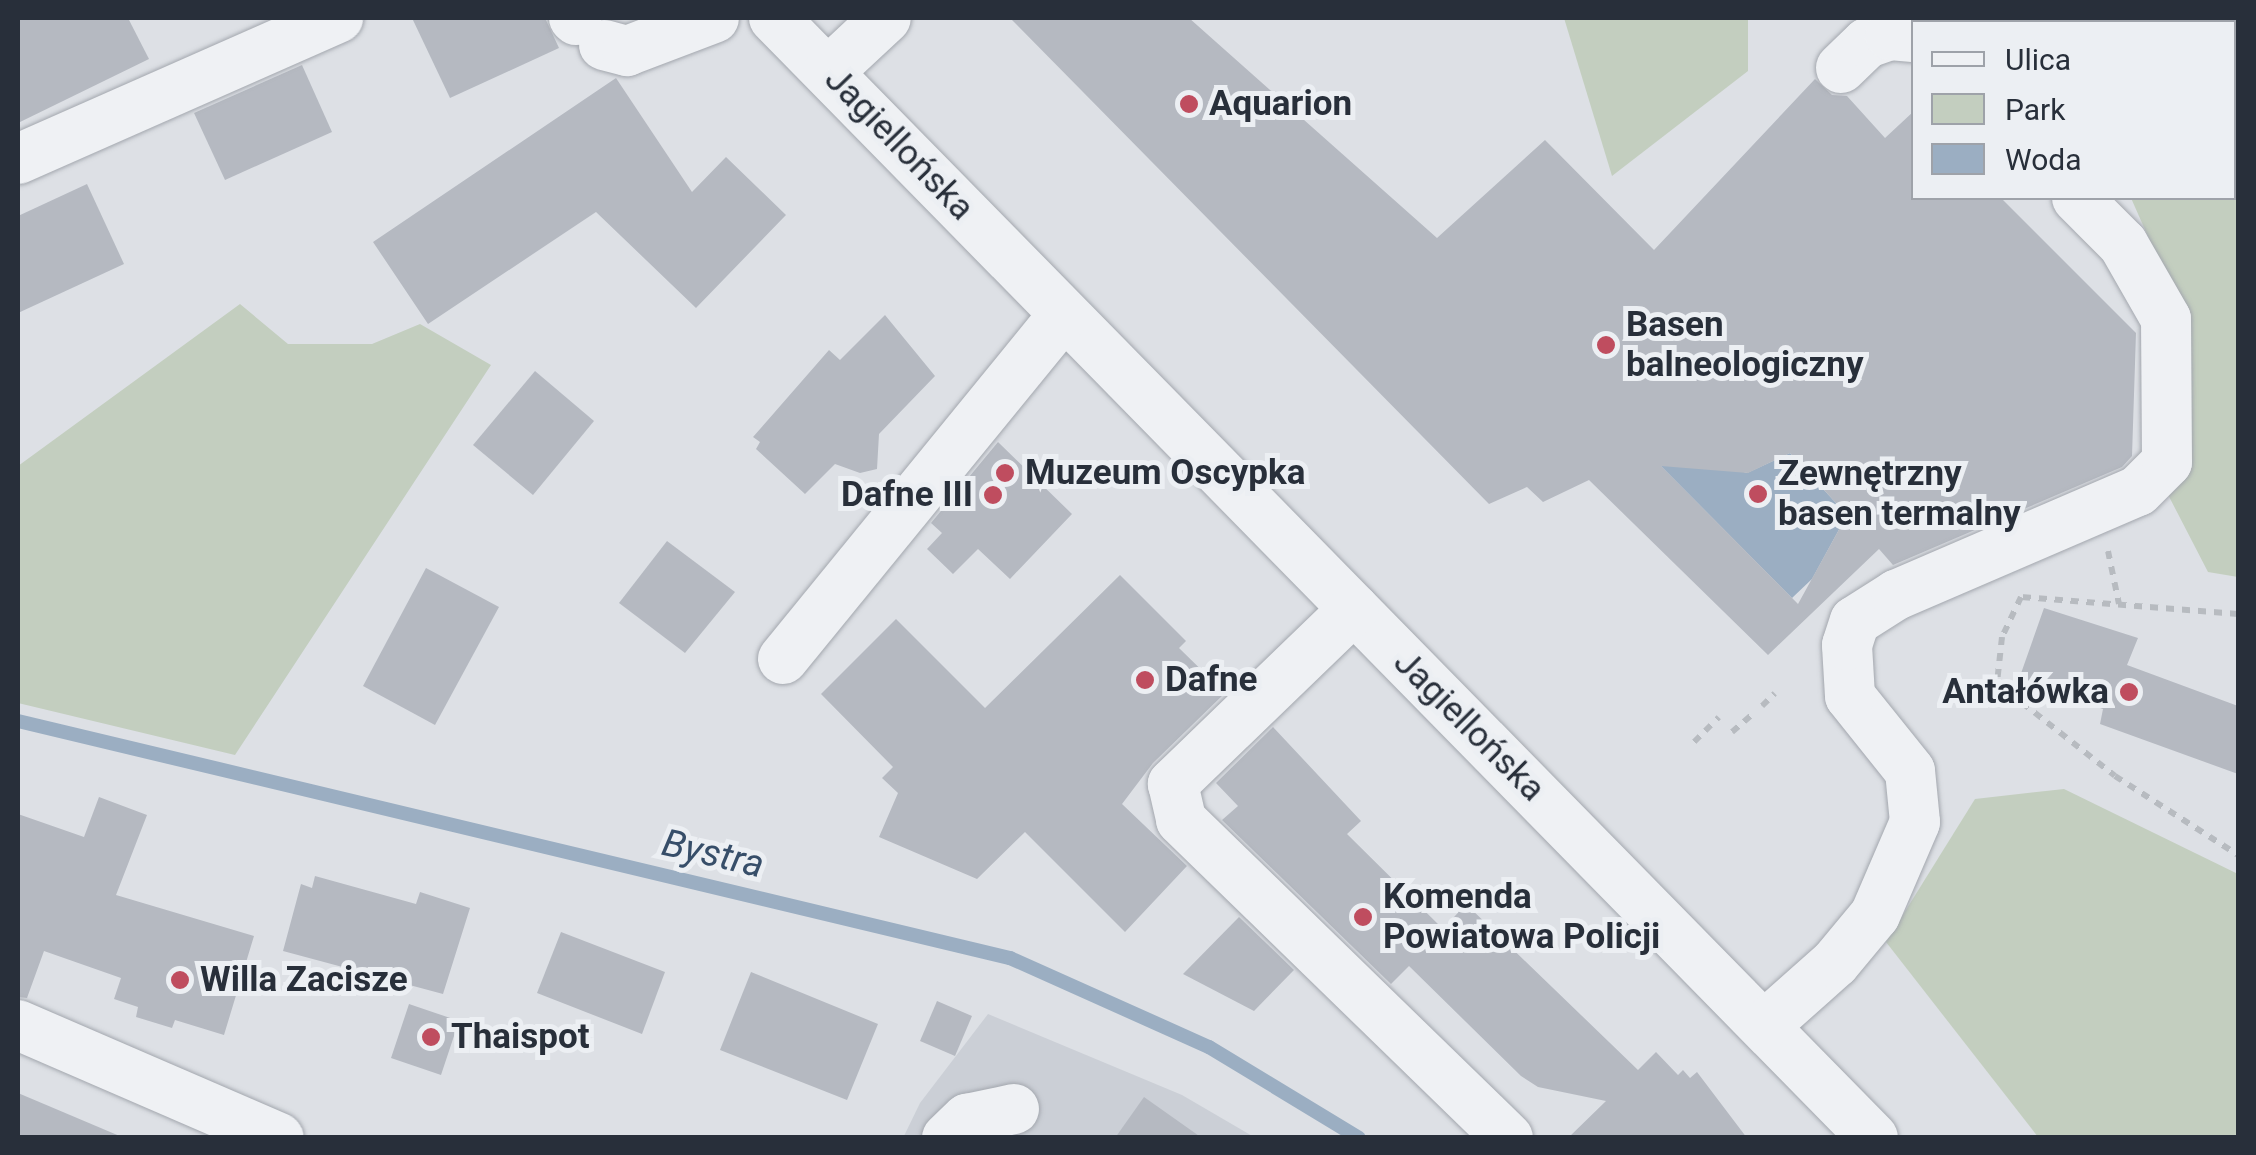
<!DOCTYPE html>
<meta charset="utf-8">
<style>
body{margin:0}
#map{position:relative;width:2256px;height:1155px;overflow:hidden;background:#dde0e5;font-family:Roboto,sans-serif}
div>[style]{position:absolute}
.built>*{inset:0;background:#cbcfd6}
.green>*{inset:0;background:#c3cebf}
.water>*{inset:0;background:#9baec2}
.stream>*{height:14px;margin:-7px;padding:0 7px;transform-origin:7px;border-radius:7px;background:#9baec2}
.building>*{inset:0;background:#b5b9c1}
.path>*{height:6px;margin-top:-3px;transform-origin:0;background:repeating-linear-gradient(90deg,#b7bbc0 0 8px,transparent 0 16px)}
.roads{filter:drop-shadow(0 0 2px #a3a7ae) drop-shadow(0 0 2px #a3a7ae)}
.minor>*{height:50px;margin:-25px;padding:0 25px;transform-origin:25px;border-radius:25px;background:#eff1f4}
.dots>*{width:28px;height:28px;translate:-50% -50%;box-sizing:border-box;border:5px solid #eceff3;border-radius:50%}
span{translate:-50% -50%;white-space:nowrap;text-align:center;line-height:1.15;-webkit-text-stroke:10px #eceff3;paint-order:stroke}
.poi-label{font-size:35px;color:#282f3a;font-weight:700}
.left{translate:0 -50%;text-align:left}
.right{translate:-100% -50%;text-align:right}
.street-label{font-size:35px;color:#282f3a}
.water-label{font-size:38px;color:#374e69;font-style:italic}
.frame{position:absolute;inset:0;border:20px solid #282f3a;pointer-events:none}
.legend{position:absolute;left:1911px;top:20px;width:325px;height:180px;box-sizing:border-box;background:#eceff3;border:2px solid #9ea2a9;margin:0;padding:12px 18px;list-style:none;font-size:30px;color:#282f3a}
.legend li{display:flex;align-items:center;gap:20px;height:50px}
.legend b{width:50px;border:2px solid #9ea2a9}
</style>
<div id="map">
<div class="built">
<div style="clip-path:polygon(988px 1014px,1182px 1095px,1254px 1137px,903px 1138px,920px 1103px)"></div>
</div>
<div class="green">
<div style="clip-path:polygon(1564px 18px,1748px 18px,1748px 71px,1612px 176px)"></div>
<div style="clip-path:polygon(2006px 18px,2238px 18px,2238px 577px,2208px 572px,2162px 483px,2161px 266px,2131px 198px,2234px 198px,2234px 22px)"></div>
<div style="clip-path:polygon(240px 304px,288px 344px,372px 344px,420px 324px,491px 365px,235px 755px,18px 703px,18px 466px)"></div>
<div style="clip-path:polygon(2064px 789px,2238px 874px,2238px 1137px,2038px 1137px,1886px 942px,1975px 799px)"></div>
</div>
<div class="water">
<div style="clip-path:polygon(1637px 442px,1747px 473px,1790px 453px,1847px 515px,1812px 579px,1792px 598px)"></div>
</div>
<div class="stream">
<div style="left:18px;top:721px;width:1020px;rotate:13.44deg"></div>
<div style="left:1010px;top:958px;width:218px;rotate:24.1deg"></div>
<div style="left:1209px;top:1047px;width:175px;rotate:31.2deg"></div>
</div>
<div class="building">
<div style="clip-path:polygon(18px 18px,128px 18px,149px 59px,18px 123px)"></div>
<div style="clip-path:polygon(412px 18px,545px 18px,559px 48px,450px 98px)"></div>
<div style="clip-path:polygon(evenodd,1010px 18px,1189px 18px,1437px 238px,1545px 140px,1654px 250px,1815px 79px,1832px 95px,1847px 96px,1885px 138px,1914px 111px,1914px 198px,2001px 198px,2136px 333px,2132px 456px,2122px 467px,1893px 565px,1879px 549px,1768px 655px,1589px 480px,1543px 502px,1527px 487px,1489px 504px,1010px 18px,1790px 453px,1847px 515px,1798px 604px,1661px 466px,1748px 473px,1790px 453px)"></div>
<div style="clip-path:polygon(302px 65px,332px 132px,225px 180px,194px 113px)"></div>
<div style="clip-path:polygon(616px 78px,692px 192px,726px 157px,786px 215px,696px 308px,596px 212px,428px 324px,373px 242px)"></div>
<div style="clip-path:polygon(87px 184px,124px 264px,18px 313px,18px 216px)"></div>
<div style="clip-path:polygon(885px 315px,935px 376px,879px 434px,877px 469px,860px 473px,835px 464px,805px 494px,756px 449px,760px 442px,753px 437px,829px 350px,840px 360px)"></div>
<div style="clip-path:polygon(535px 371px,594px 421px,533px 495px,473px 445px)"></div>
<div style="clip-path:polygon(998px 442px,1072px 514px,1010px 579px,978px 549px,953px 574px,927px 549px,942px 533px,931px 523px)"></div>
<div style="clip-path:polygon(667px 541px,735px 592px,685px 653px,619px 603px)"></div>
<div style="clip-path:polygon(426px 568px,499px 607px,435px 725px,363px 686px)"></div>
<div style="clip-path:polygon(1120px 575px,1186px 641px,1179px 648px,1225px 693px,1153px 763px,1122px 804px,1187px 866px,1125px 932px,1025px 832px,977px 879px,879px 837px,898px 793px,882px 778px,893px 767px,821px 694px,896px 619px,985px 708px)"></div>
<div style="clip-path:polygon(2044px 608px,2138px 638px,2127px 665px,2238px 706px,2238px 774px,2100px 724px,2103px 709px,2019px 679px)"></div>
<div style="clip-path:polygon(1273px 727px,1361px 821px,1347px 834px,1443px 929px,1466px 904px,1638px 1070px,1656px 1052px,1678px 1075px,1683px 1070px,1690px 1078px,1697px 1072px,1747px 1138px,1568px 1138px,1606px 1101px,1538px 1087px,1521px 1076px,1409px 966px,1391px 984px,1222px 820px,1238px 806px,1216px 783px)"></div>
<div style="clip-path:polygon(99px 797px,147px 815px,116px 895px,254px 936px,224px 1035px,175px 1020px,172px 1028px,136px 1017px,138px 1007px,114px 999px,121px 978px,44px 951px,27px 998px,18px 997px,18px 814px,84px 837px)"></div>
<div style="clip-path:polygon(315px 876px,416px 904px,420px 892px,470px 908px,443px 994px,283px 951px,301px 884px,312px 888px)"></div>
<div style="clip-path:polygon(1239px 917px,1294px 970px,1254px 1011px,1183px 974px)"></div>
<div style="clip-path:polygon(561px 932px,665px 972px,642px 1034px,537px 993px)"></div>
<div style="clip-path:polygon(751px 972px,878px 1024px,847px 1100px,720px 1050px)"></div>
<div style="clip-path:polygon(937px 1001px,972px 1016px,955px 1056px,920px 1041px)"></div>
<div style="clip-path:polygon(409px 1004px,459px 1021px,441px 1075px,391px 1058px)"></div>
<div style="clip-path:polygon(18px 1093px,122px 1137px,122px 1138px,18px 1138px)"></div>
<div style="clip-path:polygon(1144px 1097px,1202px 1138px,1115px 1138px)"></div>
</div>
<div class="path">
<div style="left:2108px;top:551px;width:54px;rotate:78.3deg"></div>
<div style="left:2238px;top:614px;width:218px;rotate:-175.5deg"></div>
<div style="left:2021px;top:597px;width:44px;rotate:115.4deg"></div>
<div style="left:2002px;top:637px;width:46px;rotate:96.2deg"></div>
<div style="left:1997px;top:683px;width:150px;rotate:38.2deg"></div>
<div style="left:2115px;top:776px;width:146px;rotate:32.7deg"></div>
<div style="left:1762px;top:706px;width:18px;rotate:-45deg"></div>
<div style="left:1732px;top:732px;width:29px;rotate:-41deg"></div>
<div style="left:1694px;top:742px;width:35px;rotate:-45deg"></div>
</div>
<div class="roads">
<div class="minor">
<div style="left:574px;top:18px;width:3px;rotate:45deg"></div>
<div style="left:774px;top:18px;width:1569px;rotate:45.54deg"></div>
<div style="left:604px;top:45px;width:24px;rotate:15deg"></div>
<div style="left:627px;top:51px;width:93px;rotate:-20.8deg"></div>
<div style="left:1841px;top:68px;width:36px;rotate:-44deg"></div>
<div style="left:1867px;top:43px;width:24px;rotate:-19deg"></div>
<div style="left:1890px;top:35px;width:24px;rotate:5deg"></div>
<div style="left:828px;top:72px;width:79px;rotate:-43deg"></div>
<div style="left:18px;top:159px;width:350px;rotate:-23.8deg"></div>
<div style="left:1354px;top:609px;width:252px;rotate:136deg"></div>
<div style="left:1173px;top:784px;width:37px;rotate:77deg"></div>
<div style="left:1181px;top:820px;width:456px;rotate:44.2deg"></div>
<div style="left:783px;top:659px;width:444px;rotate:-50.8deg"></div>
<div style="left:18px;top:1025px;width:284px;rotate:23.4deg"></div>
<div style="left:1764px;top:1026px;width:95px;rotate:-41.6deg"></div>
<div style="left:1835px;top:963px;width:62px;rotate:-50.2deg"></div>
<div style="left:1875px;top:915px;width:101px;rotate:-66.7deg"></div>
<div style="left:1915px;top:822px;width:51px;rotate:-95.6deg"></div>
<div style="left:1910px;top:771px;width:96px;rotate:-128.7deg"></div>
<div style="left:1850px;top:696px;width:51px;rotate:-93.4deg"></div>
<div style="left:1847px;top:645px;width:25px;rotate:-72deg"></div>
<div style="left:1855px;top:621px;width:49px;rotate:-32.4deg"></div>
<div style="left:1896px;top:595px;width:263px;rotate:-23.3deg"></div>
<div style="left:2138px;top:491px;width:41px;rotate:-45deg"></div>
<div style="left:2167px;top:462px;width:143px;rotate:-90.4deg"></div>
<div style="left:2166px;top:319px;width:86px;rotate:-119.8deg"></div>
<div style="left:2123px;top:244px;width:65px;rotate:-135deg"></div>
<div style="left:947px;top:1138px;width:28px;rotate:-44deg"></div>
<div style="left:967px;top:1119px;width:48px;rotate:-12deg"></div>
</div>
</div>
<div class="dots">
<div style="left:1189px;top:104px;background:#bf4d5f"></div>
<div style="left:1606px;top:345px;background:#bf4d5f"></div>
<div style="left:1005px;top:473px;background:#bf4d5f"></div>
<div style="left:1758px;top:494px;background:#bf4d5f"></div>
<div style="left:993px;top:495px;background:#bf4d5f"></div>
<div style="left:1145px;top:680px;background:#bf4d5f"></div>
<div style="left:2129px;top:692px;background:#bf4d5f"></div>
<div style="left:1363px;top:917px;background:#bf4d5f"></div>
<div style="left:180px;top:980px;background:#bf4d5f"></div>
<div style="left:431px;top:1037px;background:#bf4d5f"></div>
</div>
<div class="poi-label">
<span class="left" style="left:1209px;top:104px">Aquarion</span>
<span class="left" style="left:1626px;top:345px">Basen<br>balneologiczny</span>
<span class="left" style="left:1025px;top:473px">Muzeum Oscypka</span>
<span class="left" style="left:1778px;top:494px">Zewnętrzny<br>basen termalny</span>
<span class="right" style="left:973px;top:495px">Dafne III</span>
<span class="left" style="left:1165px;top:680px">Dafne</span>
<span class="right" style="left:2109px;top:692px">Antałówka</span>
<span class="left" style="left:1383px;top:917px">Komenda<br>Powiatowa Policji</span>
<span class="left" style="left:200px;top:980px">Willa Zacisze</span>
<span class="left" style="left:451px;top:1037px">Thaispot</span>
</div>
<div class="street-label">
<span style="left:899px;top:144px;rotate:46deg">Jagiellońska</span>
<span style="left:1469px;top:726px;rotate:45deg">Jagiellońska</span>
</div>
<div class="water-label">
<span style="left:713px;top:854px;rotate:13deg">Bystra</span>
</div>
<div class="frame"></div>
<ul class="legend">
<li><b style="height:12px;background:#eff1f4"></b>Ulica</li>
<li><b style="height:28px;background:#c3cebf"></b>Park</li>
<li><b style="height:28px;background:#9baec2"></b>Woda</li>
</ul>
</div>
